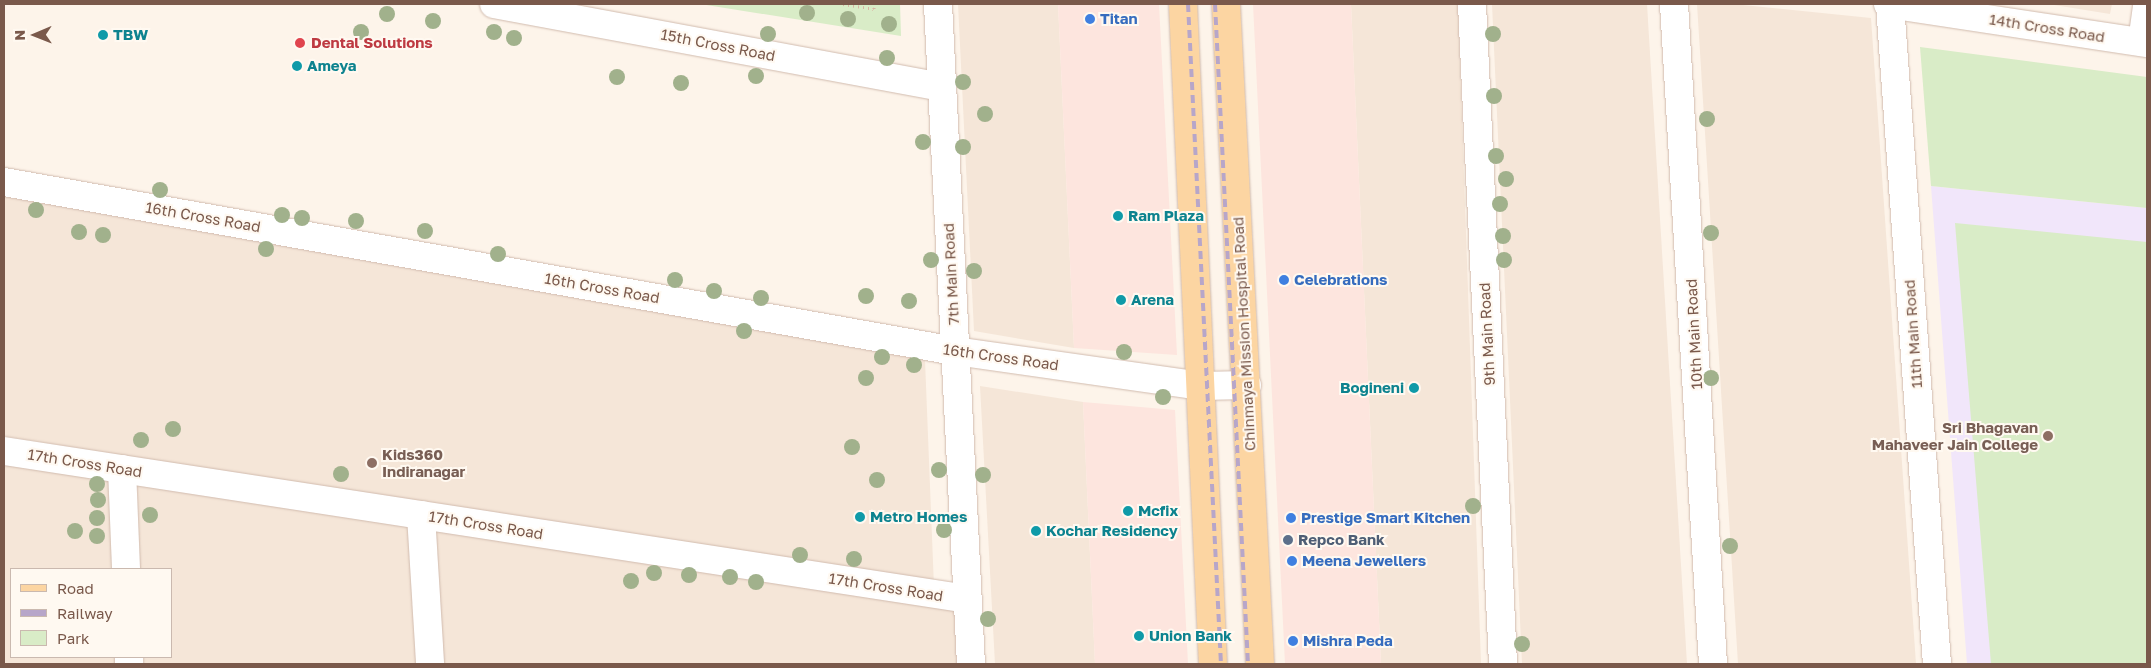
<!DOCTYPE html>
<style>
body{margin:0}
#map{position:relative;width:2151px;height:668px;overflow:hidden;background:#fdf4ea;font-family:"Golos Text",sans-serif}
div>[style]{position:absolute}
.residential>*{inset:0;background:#f5e6d8}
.commercial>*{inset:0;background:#fde5de}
.education>*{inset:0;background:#f1e6fa}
.green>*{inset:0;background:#d9ecc7}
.path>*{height:3px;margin-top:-1.5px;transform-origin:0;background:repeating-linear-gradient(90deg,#d9b4a3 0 1px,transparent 0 5px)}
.roads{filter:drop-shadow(0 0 1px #d1bbae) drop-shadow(0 0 1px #d1bbae)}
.minor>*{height:28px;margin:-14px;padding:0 14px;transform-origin:14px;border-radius:14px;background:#fff}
.major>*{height:28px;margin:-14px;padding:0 14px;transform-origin:14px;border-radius:14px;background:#fcd5a2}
.rail>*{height:4px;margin-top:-2px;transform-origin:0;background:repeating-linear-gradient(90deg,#b7a6c9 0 8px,transparent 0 13px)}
.trees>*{width:16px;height:16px;margin:-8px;border-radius:50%;background:#a1b18c}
.dots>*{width:14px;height:14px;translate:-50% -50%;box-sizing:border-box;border:2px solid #fff9f1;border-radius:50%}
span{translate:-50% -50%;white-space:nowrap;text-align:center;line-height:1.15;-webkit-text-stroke:4px #fff9f1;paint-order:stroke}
.shop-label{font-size:15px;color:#366cbe;font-weight:700}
.left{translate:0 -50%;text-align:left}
.street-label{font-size:15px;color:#7a594b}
.culture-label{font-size:15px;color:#0d838f;font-weight:700}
.right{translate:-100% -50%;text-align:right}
.health-label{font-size:15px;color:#be3a42;font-weight:700}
.education-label{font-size:15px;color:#785e54;font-weight:700}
.service-label{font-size:15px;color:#4e5e75;font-weight:700}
.frame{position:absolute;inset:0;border:5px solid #7a594b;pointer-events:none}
.legend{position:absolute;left:10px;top:568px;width:162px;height:90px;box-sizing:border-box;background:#fff9f1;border:1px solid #cab9af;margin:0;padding:6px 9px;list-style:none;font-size:15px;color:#7a594b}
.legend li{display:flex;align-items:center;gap:10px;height:25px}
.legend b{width:25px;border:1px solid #cab9af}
.north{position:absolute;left:10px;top:10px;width:50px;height:50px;-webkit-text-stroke:4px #fff9f1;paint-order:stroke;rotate:269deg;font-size:14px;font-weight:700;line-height:20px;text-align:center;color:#7a594b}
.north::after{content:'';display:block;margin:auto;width:18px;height:22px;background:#7a594b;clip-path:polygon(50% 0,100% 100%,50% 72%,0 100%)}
</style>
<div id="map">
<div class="residential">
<div style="clip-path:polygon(958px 4px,1058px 4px,1074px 348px,974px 331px)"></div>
<div style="clip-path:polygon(1351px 4px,1458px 4px,1481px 664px,1381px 664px)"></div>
<div style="clip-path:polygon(1492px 4px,1647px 4px,1687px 664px,1522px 664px)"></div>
<div style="clip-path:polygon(1697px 4px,1733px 4px,1871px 18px,1916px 664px,1738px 664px)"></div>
<div style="clip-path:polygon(2048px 4px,2112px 4px,2110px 14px)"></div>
<div style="clip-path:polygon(4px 194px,925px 360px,934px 587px,4px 436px)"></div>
<div style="clip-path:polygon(980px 386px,1083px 402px,1095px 664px,995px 664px)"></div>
<div style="clip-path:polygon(4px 464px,110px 481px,113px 569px,11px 569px,11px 657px,117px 657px,117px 664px,4px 664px)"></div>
<div style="clip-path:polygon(137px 482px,411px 525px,416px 664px,144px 664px,144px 657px,171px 657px,171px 569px,140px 569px)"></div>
<div style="clip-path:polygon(433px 527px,959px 611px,963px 664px,441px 664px)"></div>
</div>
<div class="commercial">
<div style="clip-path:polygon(1058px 4px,1159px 4px,1177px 355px,1074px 348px)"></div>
<div style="clip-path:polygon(1253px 4px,1351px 4px,1381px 664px,1285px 664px)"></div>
<div style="clip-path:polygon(1083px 402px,1175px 410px,1188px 664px,1095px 664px)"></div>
</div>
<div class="education">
<div style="clip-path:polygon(1931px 186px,2147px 208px,2147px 664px,1967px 664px)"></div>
</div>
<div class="green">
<div style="clip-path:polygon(700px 4px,900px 4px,901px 36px)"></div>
<div style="clip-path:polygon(1920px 47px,2147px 77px,2147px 208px,1931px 186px)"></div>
<div style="clip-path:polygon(1955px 223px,2147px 242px,2147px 664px,1991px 664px)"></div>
</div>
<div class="path">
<div style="left:843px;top:4px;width:31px;rotate:9deg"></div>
<div style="left:874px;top:9px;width:5px;rotate:-90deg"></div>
</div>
<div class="roads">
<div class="minor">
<div style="left:494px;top:4px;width:455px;rotate:10.5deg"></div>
<div style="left:938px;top:4px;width:661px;rotate:87.14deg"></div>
<div style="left:1472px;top:4px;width:661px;rotate:87.31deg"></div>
<div style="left:1674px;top:4px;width:661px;rotate:86.62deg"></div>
<div style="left:1888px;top:4px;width:262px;rotate:8.6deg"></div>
<div style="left:1890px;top:4px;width:662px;rotate:85.93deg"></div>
<div style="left:2142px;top:42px;width:36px;rotate:-82deg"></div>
<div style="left:4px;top:182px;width:966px;rotate:10.08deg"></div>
<div style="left:955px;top:351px;width:248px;rotate:8.1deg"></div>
<div style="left:1201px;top:386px;width:46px;rotate:-1.2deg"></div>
<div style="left:4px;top:451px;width:975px;rotate:8.73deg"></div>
<div style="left:122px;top:469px;width:100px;rotate:87.7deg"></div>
<div style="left:421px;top:515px;width:149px;rotate:86.5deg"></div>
<div style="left:129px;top:657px;width:7px;rotate:90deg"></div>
</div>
<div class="major">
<div style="left:1183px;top:4px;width:661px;rotate:87.4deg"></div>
<div style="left:1226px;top:4px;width:661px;rotate:87.05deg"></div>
</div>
</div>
<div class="rail">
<div style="left:1188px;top:4px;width:661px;rotate:87.14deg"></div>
<div style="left:1215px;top:4px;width:661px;rotate:87.14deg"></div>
</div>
<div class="trees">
<div style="left:807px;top:13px"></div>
<div style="left:387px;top:14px"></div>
<div style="left:848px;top:19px"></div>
<div style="left:433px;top:21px"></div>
<div style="left:889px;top:24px"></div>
<div style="left:361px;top:32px"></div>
<div style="left:494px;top:32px"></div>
<div style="left:768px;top:34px"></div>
<div style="left:1493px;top:34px"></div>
<div style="left:514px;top:38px"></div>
<div style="left:887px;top:58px"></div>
<div style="left:756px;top:76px"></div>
<div style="left:617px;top:77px"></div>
<div style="left:963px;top:82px"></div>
<div style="left:681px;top:83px"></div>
<div style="left:1494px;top:96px"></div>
<div style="left:985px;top:114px"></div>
<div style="left:1707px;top:119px"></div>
<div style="left:923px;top:142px"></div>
<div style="left:963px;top:147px"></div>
<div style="left:1496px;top:156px"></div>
<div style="left:1506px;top:179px"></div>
<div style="left:160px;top:190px"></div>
<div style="left:1500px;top:204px"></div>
<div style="left:36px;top:210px"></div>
<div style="left:282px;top:215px"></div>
<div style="left:302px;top:218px"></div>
<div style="left:356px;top:221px"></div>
<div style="left:425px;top:231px"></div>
<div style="left:79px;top:232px"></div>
<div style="left:1711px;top:233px"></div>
<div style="left:103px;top:235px"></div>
<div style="left:1503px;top:236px"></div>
<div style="left:266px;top:249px"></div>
<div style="left:498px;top:254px"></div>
<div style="left:931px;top:260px"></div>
<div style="left:1504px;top:260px"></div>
<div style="left:974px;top:271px"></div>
<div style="left:675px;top:280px"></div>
<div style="left:714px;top:291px"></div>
<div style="left:866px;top:296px"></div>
<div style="left:761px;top:298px"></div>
<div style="left:909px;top:301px"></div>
<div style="left:744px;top:331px"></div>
<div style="left:1124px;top:352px"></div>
<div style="left:882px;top:357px"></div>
<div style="left:914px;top:365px"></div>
<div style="left:866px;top:378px"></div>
<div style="left:1711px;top:378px"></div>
<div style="left:1163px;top:397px"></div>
<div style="left:173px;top:429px"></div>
<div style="left:141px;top:440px"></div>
<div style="left:852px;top:447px"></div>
<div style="left:939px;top:470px"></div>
<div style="left:341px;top:474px"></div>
<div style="left:983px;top:475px"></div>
<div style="left:877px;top:480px"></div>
<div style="left:97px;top:484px"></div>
<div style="left:98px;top:500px"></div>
<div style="left:1473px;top:506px"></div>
<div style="left:150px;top:515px"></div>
<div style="left:97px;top:518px"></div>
<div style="left:944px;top:530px"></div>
<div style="left:75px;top:531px"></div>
<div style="left:97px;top:536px"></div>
<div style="left:1730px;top:546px"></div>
<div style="left:800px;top:555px"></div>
<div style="left:854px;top:559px"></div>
<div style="left:654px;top:573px"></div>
<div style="left:689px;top:575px"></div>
<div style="left:730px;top:577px"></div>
<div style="left:631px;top:581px"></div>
<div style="left:756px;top:582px"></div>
<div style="left:988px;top:619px"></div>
<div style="left:1522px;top:644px"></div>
</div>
<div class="dots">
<div style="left:1090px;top:19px;background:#3f7fe0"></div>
<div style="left:103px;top:35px;background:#0f9aa8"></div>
<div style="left:300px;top:43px;background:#e0444e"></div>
<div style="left:297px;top:66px;background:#0f9aa8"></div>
<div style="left:1118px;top:216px;background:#0f9aa8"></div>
<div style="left:1284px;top:280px;background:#3f7fe0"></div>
<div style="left:1121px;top:300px;background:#0f9aa8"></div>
<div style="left:1414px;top:388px;background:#0f9aa8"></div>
<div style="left:2048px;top:436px;background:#8d6e63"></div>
<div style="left:372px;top:463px;background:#8d6e63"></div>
<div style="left:1128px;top:511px;background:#0f9aa8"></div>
<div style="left:860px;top:517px;background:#0f9aa8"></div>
<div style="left:1291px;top:518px;background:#3f7fe0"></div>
<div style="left:1036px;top:531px;background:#0f9aa8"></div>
<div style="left:1288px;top:540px;background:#5c6f8a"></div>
<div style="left:1292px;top:561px;background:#3f7fe0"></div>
<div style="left:1139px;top:636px;background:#0f9aa8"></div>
<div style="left:1293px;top:641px;background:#3f7fe0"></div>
</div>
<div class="shop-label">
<span class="left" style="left:1100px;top:19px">Titan</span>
<span class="left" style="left:1294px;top:280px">Celebrations</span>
<span class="left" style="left:1301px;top:518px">Prestige Smart Kitchen</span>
<span class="left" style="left:1302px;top:561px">Meena Jewellers</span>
<span class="left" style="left:1303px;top:641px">Mishra Peda</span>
</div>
<div class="street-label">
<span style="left:2047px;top:28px;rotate:9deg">14th Cross Road</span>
<span style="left:718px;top:45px;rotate:11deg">15th Cross Road</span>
<span style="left:203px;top:217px;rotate:10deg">16th Cross Road</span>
<span style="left:951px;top:274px;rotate:-93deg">7th Main Road</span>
<span style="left:602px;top:288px;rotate:10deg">16th Cross Road</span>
<span style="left:1244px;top:334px;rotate:-93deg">Chinmaya Mission Hospital Road</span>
<span style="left:1487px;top:334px;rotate:-93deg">9th Main Road</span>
<span style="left:1694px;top:334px;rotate:-93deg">10th Main Road</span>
<span style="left:1913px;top:334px;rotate:-94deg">11th Main Road</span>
<span style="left:1001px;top:357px;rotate:8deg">16th Cross Road</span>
<span style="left:85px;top:463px;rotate:9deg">17th Cross Road</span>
<span style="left:486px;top:525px;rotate:9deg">17th Cross Road</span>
<span style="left:886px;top:587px;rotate:9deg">17th Cross Road</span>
</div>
<div class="culture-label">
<span class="left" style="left:113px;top:35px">TBW</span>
<span class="left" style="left:307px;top:66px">Ameya</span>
<span class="left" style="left:1128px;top:216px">Ram Plaza</span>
<span class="left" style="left:1131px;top:300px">Arena</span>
<span class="right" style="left:1404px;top:388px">Bogineni</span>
<span class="left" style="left:1138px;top:511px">Mcfix</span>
<span class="left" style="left:870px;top:517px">Metro Homes</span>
<span class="left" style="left:1046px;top:531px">Kochar Residency</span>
<span class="left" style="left:1149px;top:636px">Union Bank</span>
</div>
<div class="health-label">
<span class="left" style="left:311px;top:43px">Dental Solutions</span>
</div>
<div class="education-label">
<span class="right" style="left:2038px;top:436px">Sri Bhagavan<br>Mahaveer Jain College</span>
<span class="left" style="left:382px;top:463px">Kids360<br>Indiranagar</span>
</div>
<div class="service-label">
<span class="left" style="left:1298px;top:540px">Repco Bank</span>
</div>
<div class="frame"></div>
<ul class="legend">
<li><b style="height:6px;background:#fcd5a2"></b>Road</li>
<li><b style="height:6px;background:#b7a6c9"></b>Railway</li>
<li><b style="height:14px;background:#d9ecc7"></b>Park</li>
</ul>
<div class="north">N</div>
</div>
